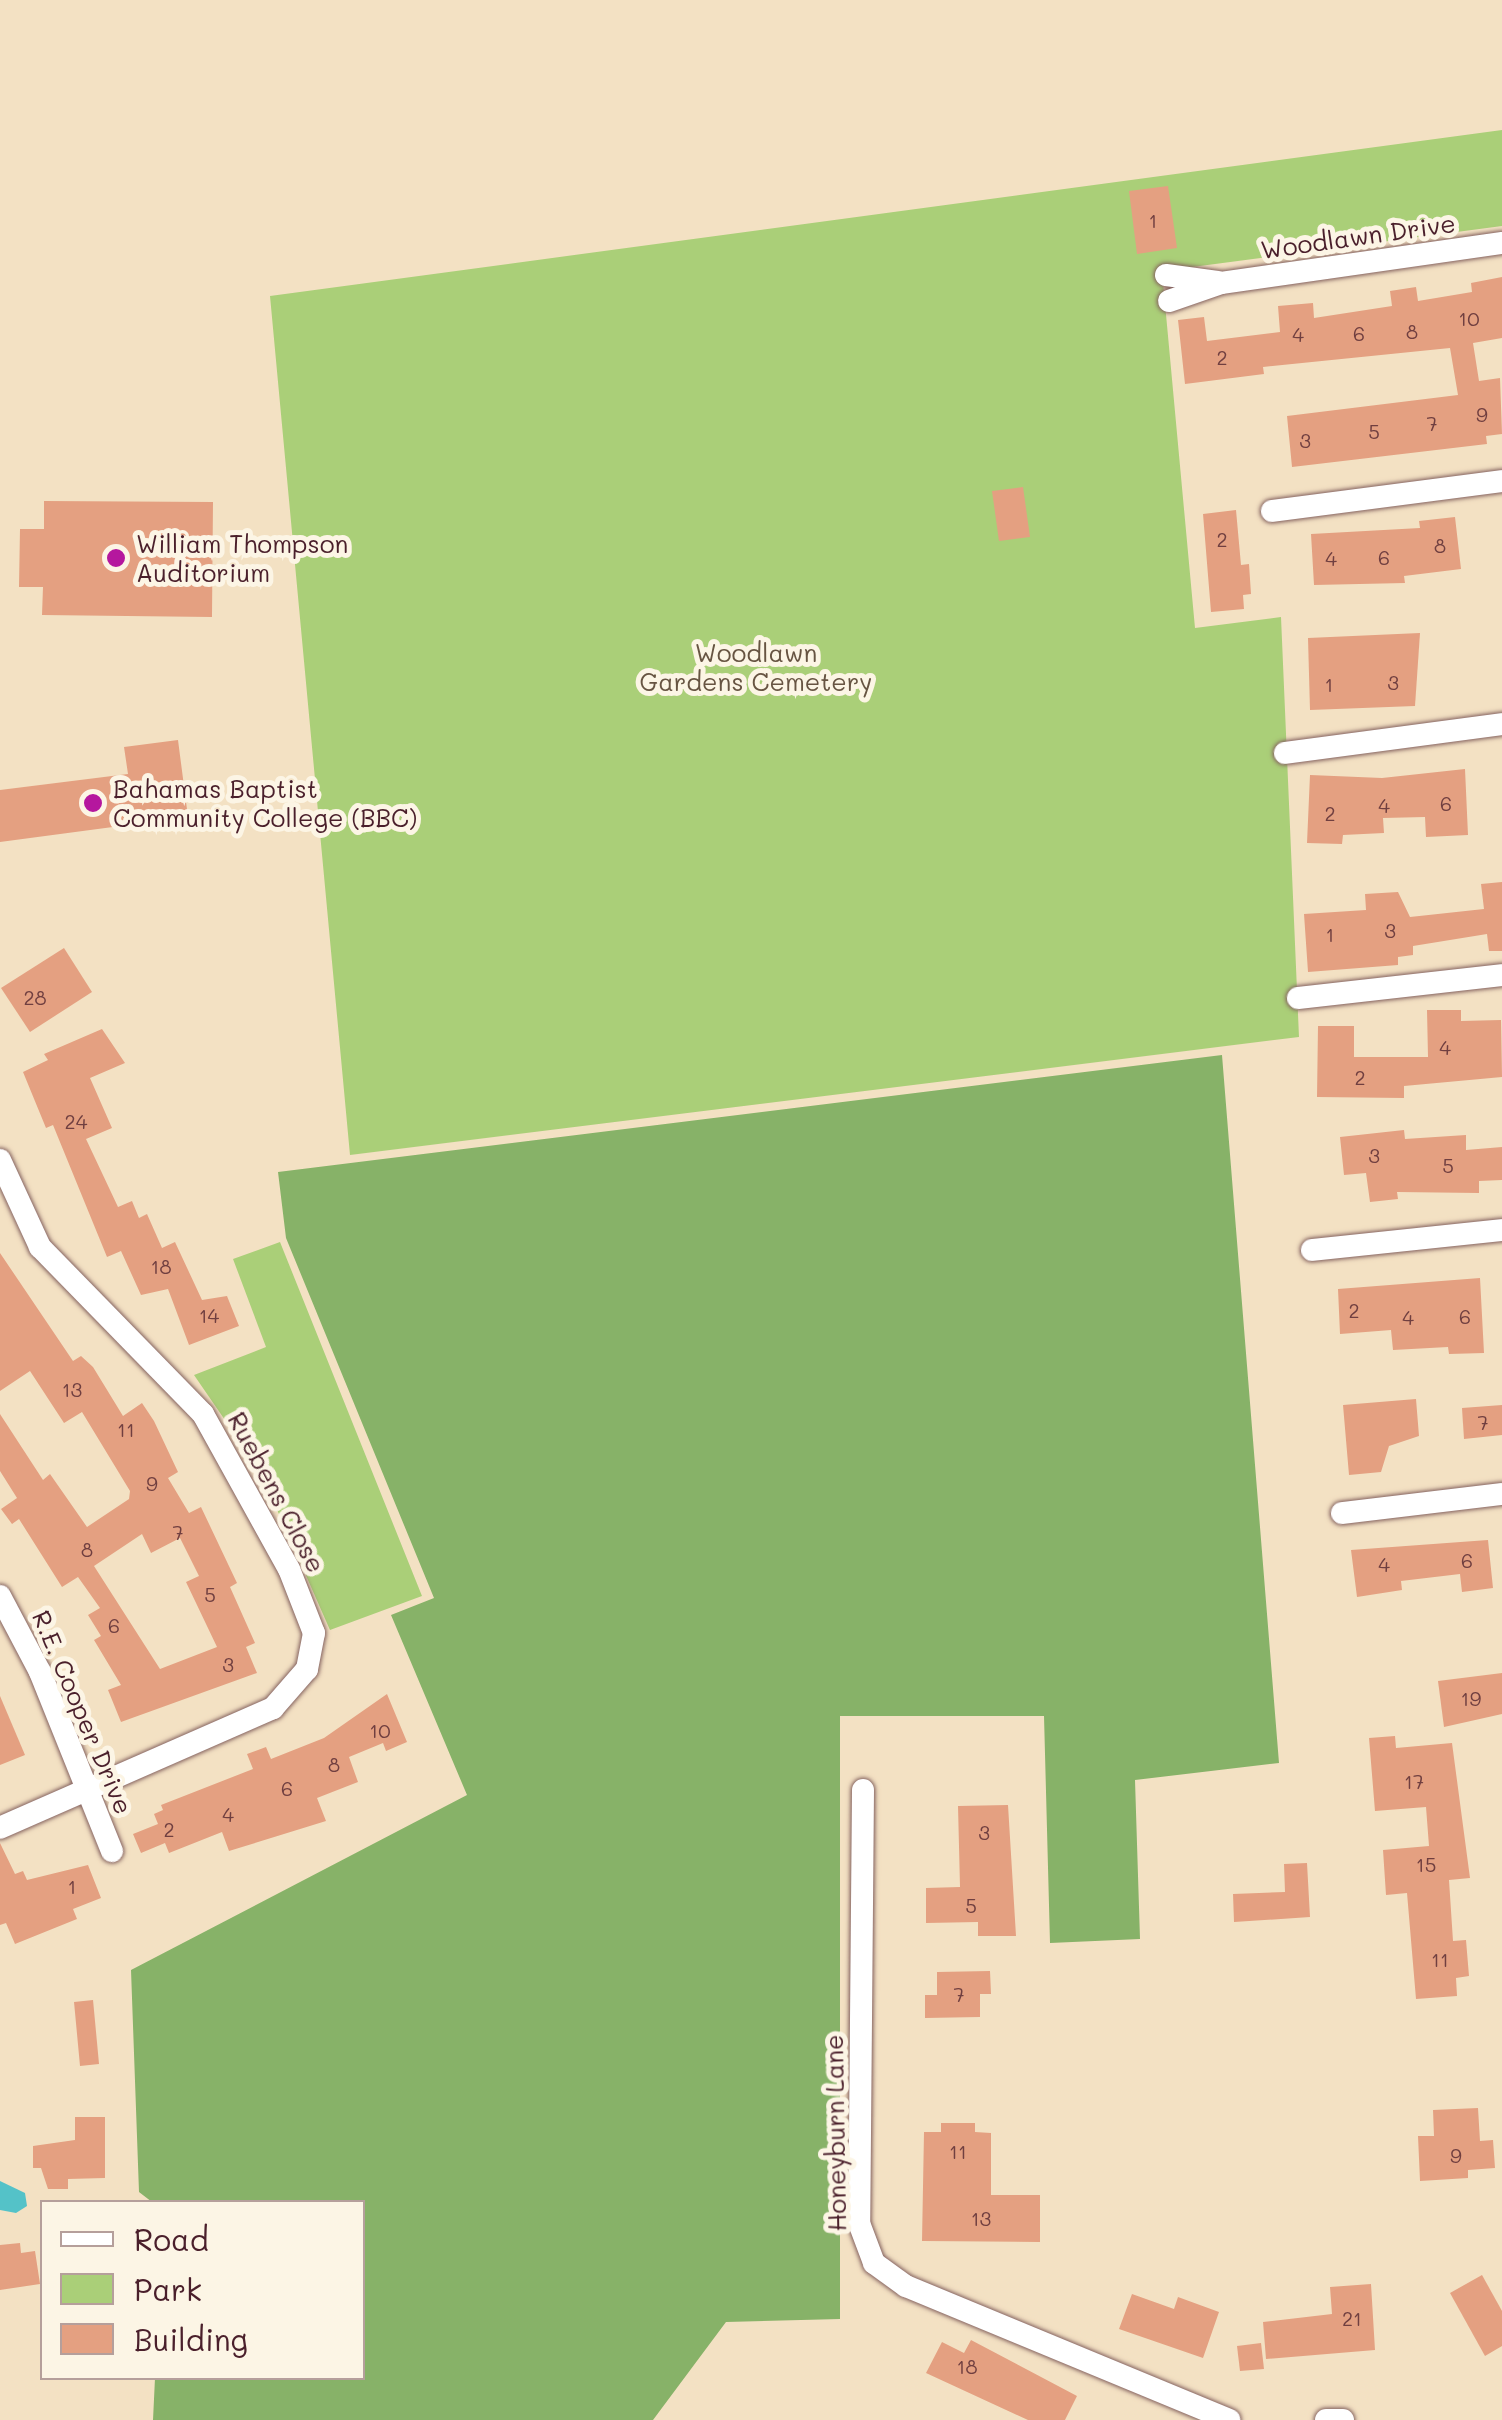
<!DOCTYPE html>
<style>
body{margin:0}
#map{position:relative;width:1502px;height:2420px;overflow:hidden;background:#f3e1c3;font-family:Mali,sans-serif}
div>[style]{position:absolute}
.green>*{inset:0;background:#aacf78}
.forest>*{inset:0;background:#87b268}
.water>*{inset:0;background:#54c2c8}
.building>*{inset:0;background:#e4a081}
.roads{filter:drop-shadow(0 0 2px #856360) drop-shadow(0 0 2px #856360)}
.minor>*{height:22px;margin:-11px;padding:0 11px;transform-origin:11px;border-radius:11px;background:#fff}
.dots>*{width:28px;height:28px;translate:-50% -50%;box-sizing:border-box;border:5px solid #fcf5e5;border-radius:50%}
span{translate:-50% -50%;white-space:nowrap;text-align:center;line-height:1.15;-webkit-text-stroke:10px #fcf5e5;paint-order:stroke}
.number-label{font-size:20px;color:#703f40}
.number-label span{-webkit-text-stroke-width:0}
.street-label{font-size:25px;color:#4a1f2b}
.poi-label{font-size:25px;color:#4a1f2b}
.left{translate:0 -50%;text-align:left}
.park-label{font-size:25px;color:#675442}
.legend{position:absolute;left:40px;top:2200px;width:325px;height:180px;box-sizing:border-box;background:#fcf5e5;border:2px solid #b59f9b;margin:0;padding:12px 18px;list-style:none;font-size:30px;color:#4a1f2b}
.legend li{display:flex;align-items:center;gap:20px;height:50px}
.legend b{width:50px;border:2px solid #b59f9b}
</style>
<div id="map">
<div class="green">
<div style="clip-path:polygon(1502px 130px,1502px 226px,1162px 271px,1195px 628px,1281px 617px,1299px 1037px,350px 1155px,270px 296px)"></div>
<div style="clip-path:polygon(280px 1242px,422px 1596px,330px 1630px,260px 1471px,194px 1375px,266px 1347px,233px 1259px)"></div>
</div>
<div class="forest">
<div style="clip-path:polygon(1222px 1055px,1279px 1763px,1135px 1780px,1140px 1939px,1050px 1943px,1044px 1716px,840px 1716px,840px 2319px,726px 2322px,653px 2420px,153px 2420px,155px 2378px,362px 2378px,362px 2202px,152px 2202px,139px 2192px,131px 1970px,467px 1795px,391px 1615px,434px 1598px,286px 1238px,278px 1172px)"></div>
</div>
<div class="water">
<div style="clip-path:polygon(0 2181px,25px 2193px,27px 2206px,16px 2213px,0 2210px)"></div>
</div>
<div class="building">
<div style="clip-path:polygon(1168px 186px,1177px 248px,1137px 254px,1129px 191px)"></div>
<div style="clip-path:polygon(1502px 277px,1502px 338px,1473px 343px,1479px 381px,1500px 378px,1502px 434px,1486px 436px,1487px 444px,1292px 467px,1287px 416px,1458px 395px,1450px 348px,1263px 367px,1264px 374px,1185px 384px,1178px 320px,1204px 317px,1207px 341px,1280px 332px,1278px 306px,1313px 303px,1314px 318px,1392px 306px,1390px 291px,1416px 287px,1418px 301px,1472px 292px,1471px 283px)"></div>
<div style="clip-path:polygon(1023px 487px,1030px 537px,999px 541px,992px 491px)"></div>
<div style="clip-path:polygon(44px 501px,213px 502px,212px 617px,42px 615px,43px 587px,19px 587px,20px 529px,44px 529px)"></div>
<div style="clip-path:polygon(1236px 510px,1241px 565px,1249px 564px,1251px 594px,1243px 595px,1244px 609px,1211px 612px,1203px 514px)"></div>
<div style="clip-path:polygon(1455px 517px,1461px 569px,1404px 576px,1405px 583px,1314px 585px,1311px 534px,1420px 528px,1419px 521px)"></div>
<div style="clip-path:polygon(1420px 633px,1415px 706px,1310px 710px,1308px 638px)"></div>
<div style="clip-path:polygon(178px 740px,188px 817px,0 842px,0 790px,128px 774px,124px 747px)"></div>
<div style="clip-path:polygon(1465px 769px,1468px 835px,1426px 837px,1425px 817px,1383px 818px,1384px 833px,1343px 835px,1342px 844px,1307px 843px,1310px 775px,1382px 778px)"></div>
<div style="clip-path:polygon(1502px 882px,1502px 951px,1489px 951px,1487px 934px,1413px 946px,1413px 955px,1398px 957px,1398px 965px,1308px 972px,1304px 914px,1366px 910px,1365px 894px,1398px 892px,1410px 917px,1484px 909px,1481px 884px)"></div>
<div style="clip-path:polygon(64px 948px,92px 992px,30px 1032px,1px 988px)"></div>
<div style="clip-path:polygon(1427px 1010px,1461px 1010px,1461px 1021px,1501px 1020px,1502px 1077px,1404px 1086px,1404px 1098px,1317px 1097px,1318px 1026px,1354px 1026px,1354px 1057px,1428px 1057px)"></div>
<div style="clip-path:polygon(102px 1029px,125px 1063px,90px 1078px,112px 1128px,86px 1139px,118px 1207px,132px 1201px,139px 1218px,147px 1214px,162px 1248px,175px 1242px,202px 1300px,227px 1296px,239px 1326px,189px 1345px,168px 1289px,141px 1295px,121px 1251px,107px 1257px,53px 1125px,46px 1128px,23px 1072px,48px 1060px,44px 1054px)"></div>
<div style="clip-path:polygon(1404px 1130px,1405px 1139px,1466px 1135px,1466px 1150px,1502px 1147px,1502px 1180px,1479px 1181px,1479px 1193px,1397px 1192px,1398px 1199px,1370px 1202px,1366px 1173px,1344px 1175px,1340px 1137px)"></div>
<div style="clip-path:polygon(evenodd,0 1253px,73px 1361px,81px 1356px,93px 1367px,123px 1416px,142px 1403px,154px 1421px,178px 1472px,168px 1478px,189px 1513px,201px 1507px,237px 1583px,230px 1587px,255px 1643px,246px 1647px,257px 1673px,121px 1722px,108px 1690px,121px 1685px,94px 1640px,101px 1636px,88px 1615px,100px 1608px,78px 1577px,62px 1587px,19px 1519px,12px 1524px,1px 1509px,17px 1498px,0 1471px,0 1414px,43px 1480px,50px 1474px,87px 1527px,129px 1499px,130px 1491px,82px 1412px,64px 1423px,30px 1371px,0 1391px,0 1253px,142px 1534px,151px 1553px,180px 1538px,199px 1576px,186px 1582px,217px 1647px,160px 1669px,94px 1566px,142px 1534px)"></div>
<div style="clip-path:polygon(1480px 1278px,1484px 1353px,1449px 1354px,1448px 1347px,1393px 1350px,1391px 1330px,1340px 1334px,1338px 1289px)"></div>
<div style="clip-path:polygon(1416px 1399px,1419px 1436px,1389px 1446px,1381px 1472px,1349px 1475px,1343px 1405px)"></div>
<div style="clip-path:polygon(1502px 1405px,1502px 1435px,1464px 1439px,1462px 1408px)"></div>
<div style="clip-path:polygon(1488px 1540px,1493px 1588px,1462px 1592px,1460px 1574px,1401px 1581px,1402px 1590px,1357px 1597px,1351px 1550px)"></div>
<div style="clip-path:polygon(1502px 1673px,1502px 1714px,1444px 1727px,1438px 1681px)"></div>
<div style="clip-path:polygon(387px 1694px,407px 1742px,386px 1751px,383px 1743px,349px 1757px,358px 1782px,317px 1798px,326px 1821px,229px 1851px,222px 1832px,169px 1853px,165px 1843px,141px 1853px,133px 1834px,158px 1824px,154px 1814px,163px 1810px,161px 1805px,253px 1769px,247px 1754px,266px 1747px,271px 1759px,324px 1738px)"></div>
<div style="clip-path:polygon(0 1696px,25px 1755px,0 1765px)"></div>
<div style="clip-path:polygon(1395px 1736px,1396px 1748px,1452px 1743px,1470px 1878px,1449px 1880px,1453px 1941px,1466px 1940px,1469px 1976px,1456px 1978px,1457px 1996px,1416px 1999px,1407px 1893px,1386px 1895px,1383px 1850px,1429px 1846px,1426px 1807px,1375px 1811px,1369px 1738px)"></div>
<div style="clip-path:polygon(1008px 1805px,1016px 1936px,978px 1936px,978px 1922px,926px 1923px,926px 1888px,960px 1887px,958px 1806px)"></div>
<div style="clip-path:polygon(0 1843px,15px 1874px,23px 1871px,27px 1880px,88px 1865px,101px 1898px,73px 1909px,77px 1919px,15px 1944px,6px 1923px,0 1925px)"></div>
<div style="clip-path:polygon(1307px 1863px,1310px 1917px,1234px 1922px,1233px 1894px,1285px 1892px,1284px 1864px)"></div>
<div style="clip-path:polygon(990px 1971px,991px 1994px,980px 1994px,980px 2017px,925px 2018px,925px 1995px,937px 1995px,937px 1972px)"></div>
<div style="clip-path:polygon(93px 2000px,99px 2064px,80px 2066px,74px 2002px)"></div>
<div style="clip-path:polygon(1478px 2108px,1480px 2141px,1493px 2140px,1495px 2168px,1468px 2170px,1468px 2178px,1420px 2181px,1418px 2136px,1434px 2136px,1433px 2110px)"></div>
<div style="clip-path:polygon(75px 2117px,105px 2117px,105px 2178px,68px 2179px,68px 2189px,48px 2189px,41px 2168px,33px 2168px,33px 2146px,75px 2140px)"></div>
<div style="clip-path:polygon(941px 2123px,975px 2123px,975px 2132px,991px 2133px,991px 2195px,1040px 2195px,1040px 2242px,922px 2241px,924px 2132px,941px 2132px)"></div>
<div style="clip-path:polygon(20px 2243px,21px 2253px,35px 2251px,40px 2284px,0 2290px,0 2245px)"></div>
<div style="clip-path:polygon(1482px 2275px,1502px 2311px,1502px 2346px,1485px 2356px,1450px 2293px)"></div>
<div style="clip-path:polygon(1371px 2284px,1375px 2350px,1266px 2359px,1263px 2322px,1332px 2314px,1330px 2287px)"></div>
<div style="clip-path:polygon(1132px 2294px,1174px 2309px,1178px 2297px,1219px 2312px,1203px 2358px,1119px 2329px)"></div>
<div style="clip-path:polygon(971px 2340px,1077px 2396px,1065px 2420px,1028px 2420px,926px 2373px,942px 2342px,964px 2353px)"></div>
<div style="clip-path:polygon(1261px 2343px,1264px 2369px,1240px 2371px,1237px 2346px)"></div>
</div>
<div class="roads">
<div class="minor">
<div style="left:1166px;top:275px;width:52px;rotate:7.7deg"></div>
<div style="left:1169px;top:301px;width:55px;rotate:-19.1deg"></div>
<div style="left:1221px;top:283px;width:284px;rotate:-8.1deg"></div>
<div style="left:1272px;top:511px;width:232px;rotate:-7.4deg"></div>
<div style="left:1285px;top:753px;width:219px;rotate:-7.6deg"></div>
<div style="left:1298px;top:998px;width:205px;rotate:-6.4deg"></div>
<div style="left:0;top:1160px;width:96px;rotate:65.3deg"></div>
<div style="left:40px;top:1247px;width:233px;rotate:45.7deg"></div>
<div style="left:203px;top:1414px;width:177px;rotate:61deg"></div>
<div style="left:289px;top:1569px;width:69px;rotate:68.7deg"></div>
<div style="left:314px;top:1633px;width:37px;rotate:101deg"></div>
<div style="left:307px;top:1669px;width:52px;rotate:131.1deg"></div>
<div style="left:273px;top:1708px;width:298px;rotate:156.3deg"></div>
<div style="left:1312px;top:1250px;width:191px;rotate:-6deg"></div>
<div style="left:1342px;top:1513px;width:161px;rotate:-6.8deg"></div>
<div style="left:0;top:1596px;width:86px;rotate:62.2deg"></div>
<div style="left:40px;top:1672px;width:193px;rotate:68.1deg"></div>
<div style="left:863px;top:1790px;width:433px;rotate:90.5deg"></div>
<div style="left:859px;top:2223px;width:43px;rotate:69.4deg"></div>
<div style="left:874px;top:2263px;width:39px;rotate:36deg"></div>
<div style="left:906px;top:2286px;width:350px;rotate:22.5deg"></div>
<div style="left:1326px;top:2420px;width:17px"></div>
</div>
</div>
<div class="dots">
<div style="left:116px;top:558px;background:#b5179e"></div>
<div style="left:93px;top:803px;background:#b5179e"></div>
</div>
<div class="number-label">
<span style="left:1153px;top:220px">1</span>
<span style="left:1469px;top:318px">10</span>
<span style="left:1412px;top:331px">8</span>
<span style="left:1359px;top:333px">6</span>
<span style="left:1298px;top:334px">4</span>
<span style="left:1222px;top:357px">2</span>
<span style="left:1482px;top:414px">9</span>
<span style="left:1432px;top:423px">7</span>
<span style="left:1374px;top:431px">5</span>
<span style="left:1305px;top:440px">3</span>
<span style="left:1222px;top:539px">2</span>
<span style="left:1440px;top:545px">8</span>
<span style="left:1384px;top:557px">6</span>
<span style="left:1331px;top:558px">4</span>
<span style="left:1393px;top:682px">3</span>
<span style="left:1329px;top:684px">1</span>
<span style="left:1446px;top:803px">6</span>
<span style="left:1384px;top:805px">4</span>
<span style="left:1330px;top:813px">2</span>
<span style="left:1390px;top:930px">3</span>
<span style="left:1330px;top:934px">1</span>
<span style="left:35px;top:997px">28</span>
<span style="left:1445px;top:1047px">4</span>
<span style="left:1360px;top:1077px">2</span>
<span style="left:76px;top:1121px">24</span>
<span style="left:1374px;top:1155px">3</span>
<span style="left:1448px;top:1165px">5</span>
<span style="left:161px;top:1266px">18</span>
<span style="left:1354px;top:1310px">2</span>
<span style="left:209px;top:1315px">14</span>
<span style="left:1465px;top:1316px">6</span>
<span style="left:1408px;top:1317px">4</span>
<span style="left:72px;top:1389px">13</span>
<span style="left:1483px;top:1422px">7</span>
<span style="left:126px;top:1429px">11</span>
<span style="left:152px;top:1483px">9</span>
<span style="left:178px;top:1532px">7</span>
<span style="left:87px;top:1549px">8</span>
<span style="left:1467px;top:1560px">6</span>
<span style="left:1384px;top:1564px">4</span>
<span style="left:210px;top:1594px">5</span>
<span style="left:114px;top:1625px">6</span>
<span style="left:228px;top:1664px">3</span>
<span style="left:1471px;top:1698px">19</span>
<span style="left:380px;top:1730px">10</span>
<span style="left:334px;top:1764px">8</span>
<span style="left:1414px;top:1781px">17</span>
<span style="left:287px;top:1788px">6</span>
<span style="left:228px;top:1814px">4</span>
<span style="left:169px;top:1829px">2</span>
<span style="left:984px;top:1832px">3</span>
<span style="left:1426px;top:1864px">15</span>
<span style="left:72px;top:1886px">1</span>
<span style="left:971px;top:1905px">5</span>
<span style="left:1440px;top:1959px">11</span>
<span style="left:959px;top:1994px">7</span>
<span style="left:958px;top:2151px">11</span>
<span style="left:1456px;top:2155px">9</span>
<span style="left:981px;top:2218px">13</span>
<span style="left:1352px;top:2318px">21</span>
<span style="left:967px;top:2366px">18</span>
</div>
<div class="street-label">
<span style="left:1358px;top:236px;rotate:-8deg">Woodlawn Drive</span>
<span style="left:277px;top:1492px;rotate:62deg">Ruebens Close</span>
<span style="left:83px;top:1712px;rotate:67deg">R.E. Cooper Drive</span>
<span style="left:835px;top:2133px;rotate:-91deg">Honeyburn Lane</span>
</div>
<div class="poi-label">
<span class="left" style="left:136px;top:558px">William Thompson<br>Auditorium</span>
<span class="left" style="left:113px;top:803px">Bahamas Baptist<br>Community College (BBC)</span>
</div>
<div class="park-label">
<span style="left:756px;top:667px">Woodlawn<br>Gardens Cemetery</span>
</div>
<ul class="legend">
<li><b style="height:12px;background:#fff"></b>Road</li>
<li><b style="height:28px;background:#aacf78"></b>Park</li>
<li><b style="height:28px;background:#e4a081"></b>Building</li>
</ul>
</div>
